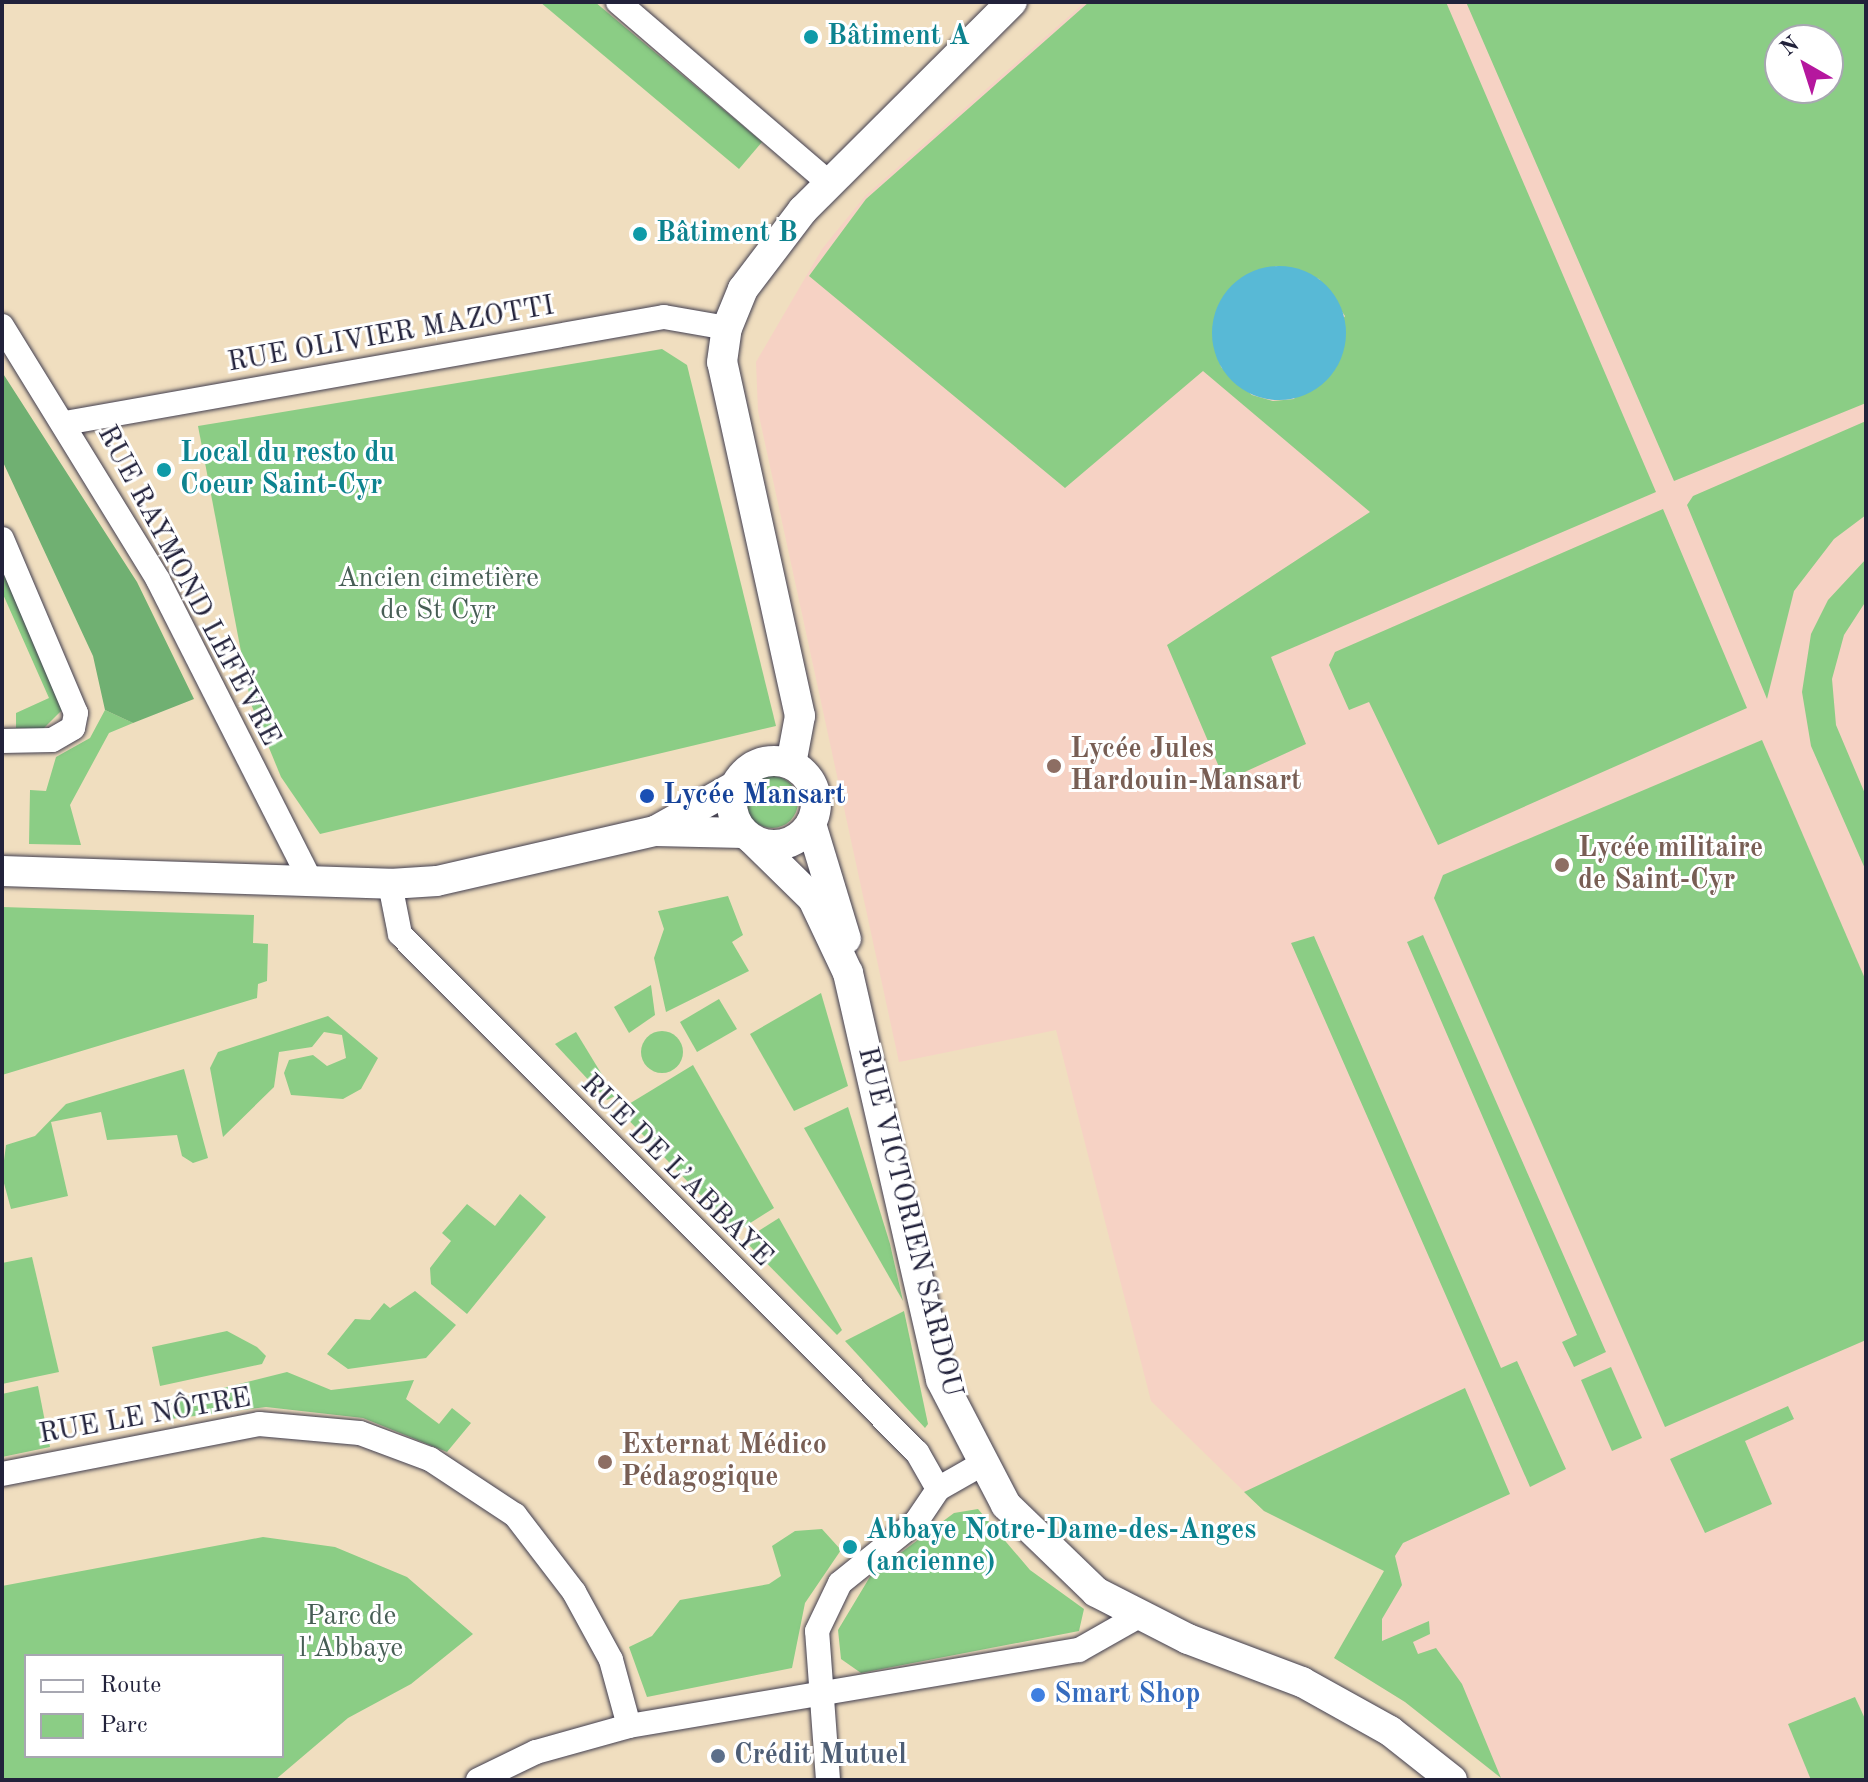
<!DOCTYPE html>
<meta charset="utf-8">
<style>
body{margin:0}
#map{position:relative;width:1868px;height:1782px;overflow:hidden;background:#f0debf;font-family:"Old Standard TT",serif}
div>[style]{position:absolute}
.built>*{inset:0;background:#f6d2c4}
.green>*{inset:0;background:#8bcd85}
.round{border-radius:50%}
.forest>*{inset:0;background:#70b072}
.water>*{inset:0;background:#58b9d6}
.roads{filter:drop-shadow(0 0 2px #413e4f) drop-shadow(0 0 2px #413e4f)}
.minor>*{height:24px;margin:-12px;padding:0 12px;transform-origin:12px;border-radius:12px;background:#fff}
.tertiary>*{height:30px;margin:-15px;padding:0 15px;transform-origin:15px;border-radius:15px;background:#fff}
.tertiary>.ring{margin:-15px;padding:0;box-sizing:content-box;background:none;border:30px solid #fff;border-radius:50%}
.dots>*{width:22px;height:22px;translate:-50% -50%;box-sizing:border-box;border:4px solid #fff;border-radius:50%}
span{translate:-50% -50%;white-space:nowrap;text-align:center;line-height:1.15;-webkit-text-stroke:6px #fff;paint-order:stroke}
.culture-label{font-size:28px;color:#0d838f;font-weight:700}
.left{translate:0 -50%;text-align:left}
.street-label{font-size:28px;color:#22223b}
.park-label{font-size:28px;color:#475e55}
.education-label{font-size:28px;color:#785e54;font-weight:700}
.transit-label{font-size:28px;color:#164399;font-weight:700}
.shop-label{font-size:28px;color:#366cbe;font-weight:700}
.service-label{font-size:28px;color:#4e5e75;font-weight:700}
.frame{position:absolute;inset:0;border:4px solid #22223b;pointer-events:none}
.legend{position:absolute;left:24px;top:1654px;width:260px;height:104px;box-sizing:border-box;background:#fff;border:2px solid #a7a7b1;margin:0;padding:10px 14px;list-style:none;font-size:24px;color:#22223b}
.legend li{display:flex;align-items:center;gap:16px;height:40px}
.legend b{width:40px;border:2px solid #a7a7b1}
.north{position:absolute;left:1764px;top:24px;width:80px;height:80px;box-sizing:border-box;background:#fff;border:2px solid #a7a7b1;border-radius:50%;rotate:321deg;font-size:22px;font-weight:700;line-height:32px;text-align:center;color:#22223b}
.north::after{content:'';display:block;margin:auto;width:28px;height:36px;background:#b5179e;clip-path:polygon(50% 0,100% 100%,50% 72%,0 100%)}
</style>
<div id="map">
<div class="built">
<div style="clip-path:polygon(evenodd,1085px 2px,1866px 2px,1866px 1780px,1503px 1780px,1405px 1702px,1334px 1658px,1384px 1571px,1264px 1511px,1151px 1401px,1056px 1030px,899px 1062px,758px 411px,756px 362px,822px 249px,865px 196px,1085px 2px,1780px 40px,1828px 40px,1828px 88px,1780px 88px,1780px 40px)"></div>
</div>
<div class="green">
<div style="clip-path:polygon(540px 2px,595px 2px,762px 142px,739px 169px)"></div>
<div style="clip-path:polygon(evenodd,1089px 2px,1446px 2px,1656px 492px,1271px 657px,1306px 744px,1225px 781px,1167px 645px,1370px 512px,1203px 371px,1065px 488px,809px 276px,866px 199px,1089px 2px,1276px 266px,1319px 279px,1345px 316px,1294px 399px,1273px 401px,1252px 395px,1221px 367px,1213px 324px,1276px 266px)"></div>
<div style="clip-path:polygon(evenodd,1466px 2px,1866px 2px,1866px 403px,1674px 481px,1466px 2px,1780px 40px,1828px 40px,1828px 88px,1780px 88px,1780px 40px)"></div>
<div style="clip-path:polygon(662px 349px,687px 365px,776px 726px,320px 834px,281px 777px,251px 704px,198px 426px)"></div>
<div style="clip-path:polygon(1866px 421px,1866px 515px,1834px 539px,1794px 591px,1767px 699px,1687px 505px,1693px 496px)"></div>
<div style="clip-path:polygon(1663px 509px,1747px 708px,1438px 845px,1369px 702px,1349px 710px,1329px 665px,1335px 652px)"></div>
<div style="clip-path:polygon(1866px 559px,1866px 601px,1844px 635px,1832px 679px,1836px 725px,1866px 796px,1866px 871px,1811px 746px,1802px 692px,1811px 634px,1828px 600px)"></div>
<div style="clip-path:polygon(2px 566px,63px 709px,43px 729px,16px 728px,16px 713px,49px 698px,2px 592px)"></div>
<div style="clip-path:polygon(105px 710px,133px 723px,109px 733px,70px 805px,81px 845px,29px 844px,30px 790px,46px 791px,56px 757px,90px 738px)"></div>
<div style="clip-path:polygon(1762px 740px,1866px 981px,1866px 1340px,1665px 1427px,1434px 898px,1443px 875px)"></div>
<div class="round" style="left:746px;top:776px;width:52px;height:52px"></div>
<div style="clip-path:polygon(728px 896px,743px 935px,732px 942px,749px 971px,666px 1012px,654px 958px,664px 929px,658px 911px)"></div>
<div style="clip-path:polygon(2px 907px,254px 915px,253px 943px,268px 944px,267px 981px,258px 984px,257px 998px,2px 1075px)"></div>
<div style="clip-path:polygon(1423px 935px,1606px 1352px,1574px 1367px,1562px 1342px,1577px 1335px,1407px 942px)"></div>
<div style="clip-path:polygon(1314px 936px,1501px 1368px,1517px 1361px,1566px 1469px,1530px 1487px,1291px 943px)"></div>
<div style="clip-path:polygon(651px 985px,655px 1015px,629px 1033px,614px 1007px)"></div>
<div style="clip-path:polygon(821px 993px,848px 1086px,794px 1111px,750px 1034px)"></div>
<div style="clip-path:polygon(719px 999px,737px 1029px,697px 1052px,680px 1022px)"></div>
<div style="clip-path:polygon(328px 1016px,378px 1058px,361px 1089px,343px 1099px,291px 1095px,284px 1073px,289px 1060px,313px 1055px,327px 1066px,346px 1058px,342px 1035px,324px 1032px,312px 1047px,279px 1052px,274px 1087px,223px 1137px,210px 1068px,218px 1052px)"></div>
<div class="round" style="left:641px;top:1031px;width:42px;height:42px"></div>
<div style="clip-path:polygon(576px 1032px,615px 1096px,607px 1100px,555px 1044px)"></div>
<div style="clip-path:polygon(693px 1065px,774px 1208px,736px 1232px,619px 1110px)"></div>
<div style="clip-path:polygon(184px 1069px,208px 1158px,193px 1163px,182px 1156px,177px 1135px,107px 1140px,101px 1112px,51px 1122px,68px 1196px,11px 1209px,2px 1176px,6px 1145px,35px 1136px,66px 1104px)"></div>
<div style="clip-path:polygon(848px 1107px,890px 1244px,903px 1301px,804px 1128px)"></div>
<div style="clip-path:polygon(520px 1194px,546px 1217px,467px 1314px,431px 1284px,430px 1268px,451px 1241px,442px 1233px,467px 1204px,495px 1226px)"></div>
<div style="clip-path:polygon(779px 1218px,842px 1330px,837px 1335px,744px 1240px)"></div>
<div style="clip-path:polygon(32px 1257px,59px 1372px,2px 1384px,2px 1263px)"></div>
<div style="clip-path:polygon(415px 1291px,456px 1325px,426px 1358px,348px 1369px,327px 1354px,355px 1319px,370px 1320px,384px 1303px,390px 1308px)"></div>
<div style="clip-path:polygon(904px 1311px,928px 1424px,925px 1428px,845px 1341px)"></div>
<div style="clip-path:polygon(227px 1331px,257px 1347px,266px 1356px,262px 1364px,160px 1386px,152px 1347px)"></div>
<div style="clip-path:polygon(1611px 1367px,1642px 1438px,1612px 1451px,1581px 1380px)"></div>
<div style="clip-path:polygon(287px 1372px,331px 1390px,414px 1380px,406px 1399px,423px 1412px,439px 1424px,452px 1408px,471px 1423px,447px 1452px,363px 1418px,266px 1407px,171px 1419px,171px 1401px)"></div>
<div style="clip-path:polygon(38px 1386px,50px 1447px,2px 1457px,2px 1394px)"></div>
<div style="clip-path:polygon(1465px 1388px,1510px 1494px,1403px 1543px,1395px 1556px,1402px 1585px,1382px 1619px,1382px 1641px,1429px 1621px,1430px 1634px,1413px 1642px,1418px 1654px,1436px 1648px,1462px 1684px,1501px 1778px,1405px 1702px,1334px 1658px,1384px 1571px,1264px 1511px,1244px 1492px)"></div>
<div style="clip-path:polygon(1788px 1406px,1794px 1419px,1745px 1441px,1772px 1504px,1705px 1533px,1670px 1459px)"></div>
<div style="clip-path:polygon(978px 1509px,1030px 1570px,1084px 1609px,1079px 1631px,861px 1673px,841px 1659px,838px 1630px,871px 1575px,954px 1513px)"></div>
<div style="clip-path:polygon(822px 1529px,841px 1550px,805px 1603px,792px 1668px,647px 1697px,629px 1647px,652px 1636px,680px 1600px,769px 1584px,781px 1576px,772px 1546px,795px 1531px)"></div>
<div style="clip-path:polygon(evenodd,263px 1537px,335px 1547px,407px 1577px,473px 1634px,411px 1684px,348px 1718px,275px 1780px,2px 1780px,2px 1586px,263px 1537px,26px 1656px,282px 1656px,282px 1756px,26px 1756px,26px 1656px)"></div>
<div style="clip-path:polygon(1855px 1697px,1866px 1721px,1866px 1780px,1811px 1780px,1788px 1724px)"></div>
</div>
<div class="forest">
<div style="clip-path:polygon(2px 372px,137px 582px,194px 699px,133px 723px,105px 710px,93px 656px,2px 460px)"></div>
</div>
<div class="water">
<div class="round" style="left:1212px;top:266px;width:134px;height:134px"></div>
</div>
<div class="roads">
<div class="minor">
<div style="left:618px;top:2px;width:277px;rotate:40.6deg"></div>
<div style="left:2px;top:326px;width:298px;rotate:58.4deg"></div>
<div style="left:158px;top:580px;width:338px;rotate:63.1deg"></div>
<div style="left:65px;top:423px;width:608px;rotate:-10.04deg"></div>
<div style="left:664px;top:317px;width:64px;rotate:9.9deg"></div>
<div style="left:2px;top:539px;width:189px;rotate:67deg"></div>
<div style="left:76px;top:713px;width:15px;rotate:101deg"></div>
<div style="left:73px;top:728px;width:24px;rotate:150deg"></div>
<div style="left:52px;top:740px;width:50px;rotate:178.9deg"></div>
<div style="left:390px;top:884px;width:51px;rotate:78.7deg"></div>
<div style="left:400px;top:934px;width:732px;rotate:45.06deg"></div>
<div style="left:917px;top:1452px;width:43px;rotate:60.4deg"></div>
<div style="left:2px;top:1474px;width:262px;rotate:-11deg"></div>
<div style="left:259px;top:1424px;width:101px;rotate:5.1deg"></div>
<div style="left:360px;top:1433px;width:75px;rotate:20.4deg"></div>
<div style="left:430px;top:1459px;width:102px;rotate:33.4deg"></div>
<div style="left:515px;top:1515px;width:97px;rotate:52.5deg"></div>
<div style="left:574px;top:1592px;width:77px;rotate:61.4deg"></div>
<div style="left:611px;top:1660px;width:68px;rotate:74.7deg"></div>
<div style="left:938px;top:1489px;width:48px;rotate:-29.7deg"></div>
<div style="left:478px;top:1780px;width:64px;rotate:-25.8deg"></div>
<div style="left:536px;top:1752px;width:97px;rotate:-15.6deg"></div>
<div style="left:629px;top:1726px;width:456px;rotate:-9.6deg"></div>
<div style="left:1079px;top:1650px;width:67px;rotate:-29.6deg"></div>
<div style="left:828px;top:1780px;width:149px;rotate:-94.2deg"></div>
<div style="left:817px;top:1631px;width:53px;rotate:-64.4deg"></div>
<div style="left:840px;top:1583px;width:97px;rotate:-38.8deg"></div>
<div style="left:916px;top:1522px;width:40px;rotate:-56deg"></div>
</div>
<div class="tertiary">
<div class="ring" style="left:732px;top:761px;width:54px;height:54px"></div>
<div style="left:791px;top:764px;width:49px;rotate:-79.4deg"></div>
<div style="left:800px;top:716px;width:362px;rotate:-102.4deg"></div>
<div style="left:722px;top:362px;width:34px;rotate:-82deg"></div>
<div style="left:727px;top:328px;width:42px;rotate:-67.7deg"></div>
<div style="left:743px;top:289px;width:99px;rotate:-52.8deg"></div>
<div style="left:803px;top:210px;width:295px;rotate:-44.9deg"></div>
<div style="left:811px;top:824px;width:120px;rotate:73.1deg"></div>
<div style="left:657px;top:830px;width:90px;rotate:-29.4deg"></div>
<div style="left:754px;top:841px;width:83px;rotate:44.5deg"></div>
<div style="left:813px;top:899px;width:82px;rotate:64.7deg"></div>
<div style="left:848px;top:973px;width:417px;rotate:77.1deg"></div>
<div style="left:941px;top:1380px;width:141px;rotate:62.5deg"></div>
<div style="left:1006px;top:1505px;width:125px;rotate:44deg"></div>
<div style="left:1096px;top:1592px;width:103px;rotate:27.1deg"></div>
<div style="left:1188px;top:1639px;width:122px;rotate:20.7deg"></div>
<div style="left:1302px;top:1682px;width:101px;rotate:29.1deg"></div>
<div style="left:1390px;top:1731px;width:79px;rotate:38.3deg"></div>
<div style="left:2px;top:871px;width:388px;rotate:1.9deg"></div>
<div style="left:390px;top:884px;width:47px;rotate:-3.7deg"></div>
<div style="left:437px;top:881px;width:224px;rotate:-12.9deg"></div>
<div style="left:655px;top:831px;width:89px;rotate:1.3deg"></div>
</div>
</div>
<div class="dots">
<div style="left:811px;top:37px;background:#0f9aa8"></div>
<div style="left:640px;top:234px;background:#0f9aa8"></div>
<div style="left:164px;top:470px;background:#0f9aa8"></div>
<div style="left:1054px;top:766px;background:#8d6e63"></div>
<div style="left:647px;top:796px;background:#1a4fb4"></div>
<div style="left:1562px;top:865px;background:#8d6e63"></div>
<div style="left:605px;top:1462px;background:#8d6e63"></div>
<div style="left:850px;top:1547px;background:#0f9aa8"></div>
<div style="left:1038px;top:1695px;background:#3f7fe0"></div>
<div style="left:718px;top:1756px;background:#5c6f8a"></div>
</div>
<div class="culture-label">
<span class="left" style="left:827px;top:37px">Bâtiment A</span>
<span class="left" style="left:656px;top:234px">Bâtiment B</span>
<span class="left" style="left:180px;top:470px">Local du resto du<br>Coeur Saint-Cyr</span>
<span class="left" style="left:866px;top:1547px">Abbaye Notre-Dame-des-Anges<br>(ancienne)</span>
</div>
<div class="street-label">
<span style="left:391px;top:335px;rotate:-10deg">RUE OLIVIER MAZOTTI</span>
<span style="left:188px;top:586px;rotate:62deg">RUE RAYMOND LEFÈVRE</span>
<span style="left:676px;top:1171px;rotate:45deg">RUE DE L’ABBAYE</span>
<span style="left:909px;top:1222px;rotate:76deg">RUE VICTORIEN SARDOU</span>
<span style="left:145px;top:1417px;rotate:-10deg">RUE LE NÔTRE</span>
</div>
<div class="park-label">
<span style="left:438px;top:595px">Ancien cimetière<br>de St Cyr</span>
<span style="left:351px;top:1633px">Parc de<br>l'Abbaye</span>
</div>
<div class="education-label">
<span class="left" style="left:1070px;top:766px">Lycée Jules<br>Hardouin-Mansart</span>
<span class="left" style="left:1578px;top:865px">Lycée militaire<br>de Saint-Cyr</span>
<span class="left" style="left:621px;top:1462px">Externat Médico<br>Pédagogique</span>
</div>
<div class="transit-label">
<span class="left" style="left:663px;top:796px">Lycée Mansart</span>
</div>
<div class="shop-label">
<span class="left" style="left:1054px;top:1695px">Smart Shop</span>
</div>
<div class="service-label">
<span class="left" style="left:734px;top:1756px">Crédit Mutuel</span>
</div>
<div class="frame"></div>
<ul class="legend">
<li><b style="height:10px;background:#fff"></b>Route</li>
<li><b style="height:22px;background:#8bcd85"></b>Parc</li>
</ul>
<div class="north">N</div>
</div>
